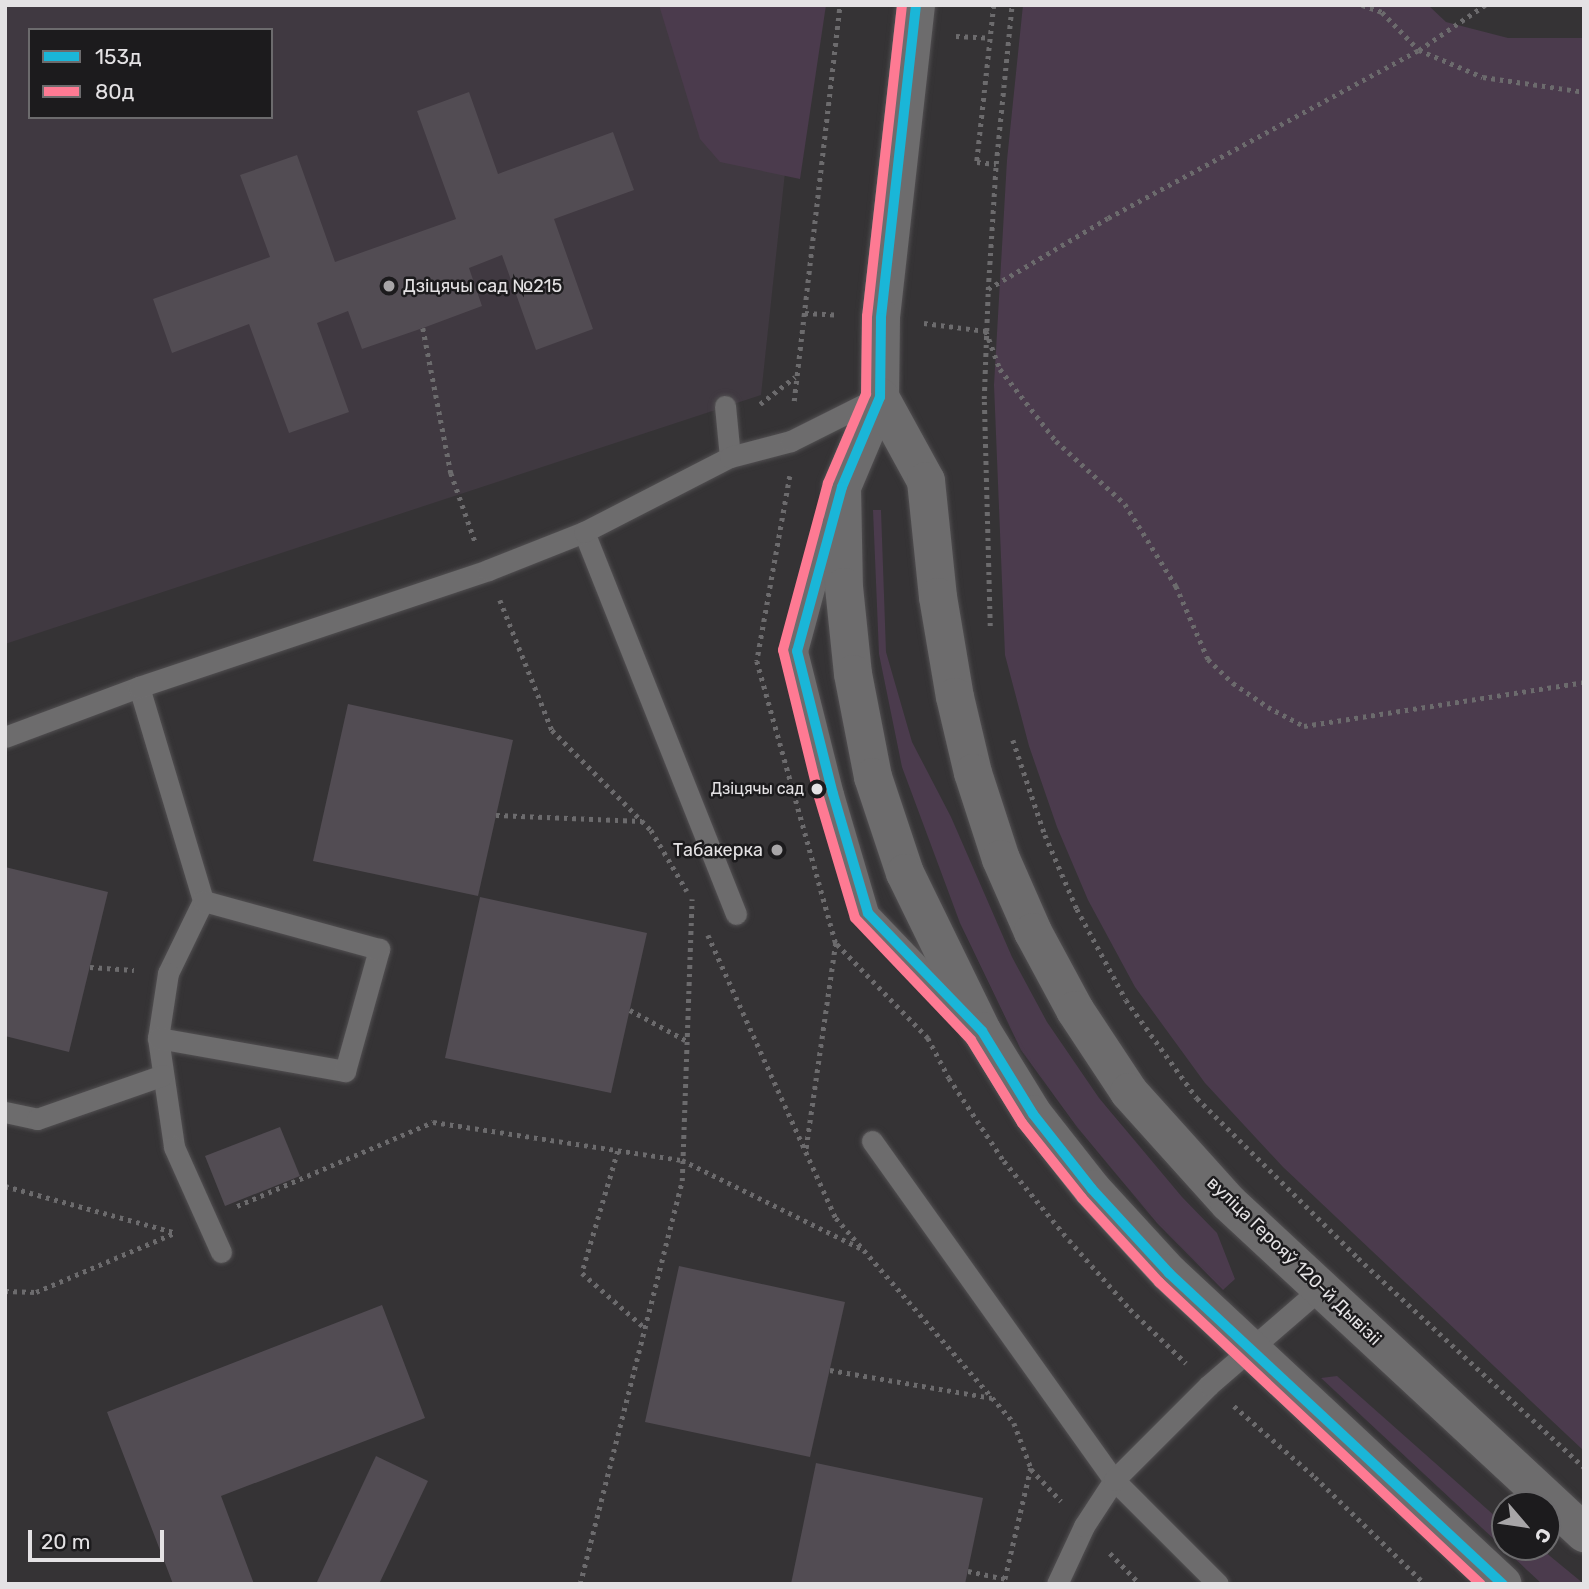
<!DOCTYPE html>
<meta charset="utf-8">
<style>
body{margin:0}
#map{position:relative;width:1589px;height:1589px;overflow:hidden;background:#353335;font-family:Rubik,sans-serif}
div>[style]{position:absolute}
.built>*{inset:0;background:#403941}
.green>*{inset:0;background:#4b3b4d}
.building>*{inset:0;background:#524c53}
.path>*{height:4.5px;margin-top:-2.25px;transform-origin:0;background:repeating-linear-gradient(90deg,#6c6b6d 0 3.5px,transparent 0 8.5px)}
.roads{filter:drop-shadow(0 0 2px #514f51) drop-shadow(0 0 2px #514f51)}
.service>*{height:21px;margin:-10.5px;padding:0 10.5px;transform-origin:10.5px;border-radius:10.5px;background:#6d6c6d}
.tertiary>*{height:38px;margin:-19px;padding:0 19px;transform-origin:19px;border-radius:19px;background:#6d6c6d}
.bus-1>*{height:10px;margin:-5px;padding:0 5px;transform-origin:5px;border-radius:5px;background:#1ab6d8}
.bus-2>*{height:10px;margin:-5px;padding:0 5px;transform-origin:5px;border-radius:5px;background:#fe7a93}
.dots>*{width:19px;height:19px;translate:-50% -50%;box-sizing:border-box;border:4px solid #1c1b1d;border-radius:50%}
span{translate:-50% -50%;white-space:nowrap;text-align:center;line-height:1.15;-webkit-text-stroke:5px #1c1b1d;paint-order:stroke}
.bus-label{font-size:16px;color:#e4e2e4}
.right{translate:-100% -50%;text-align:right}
.poi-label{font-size:18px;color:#e4e2e4}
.left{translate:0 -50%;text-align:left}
.street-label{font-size:18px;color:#e4e2e4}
.frame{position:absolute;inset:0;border:7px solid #e4e2e4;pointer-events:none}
.legend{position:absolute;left:28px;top:28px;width:245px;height:91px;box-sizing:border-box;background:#1c1b1d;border:2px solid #6c6b6d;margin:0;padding:9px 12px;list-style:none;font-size:21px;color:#e4e2e4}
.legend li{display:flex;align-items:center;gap:14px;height:35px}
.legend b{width:35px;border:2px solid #6c6b6d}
.north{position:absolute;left:1491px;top:1491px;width:70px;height:70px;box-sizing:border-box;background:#1c1b1d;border:2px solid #6c6b6d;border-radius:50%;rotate:119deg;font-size:19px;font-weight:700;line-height:28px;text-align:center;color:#e4e2e4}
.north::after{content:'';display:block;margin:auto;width:24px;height:32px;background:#a7a5a7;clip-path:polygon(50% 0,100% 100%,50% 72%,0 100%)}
.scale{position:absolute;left:28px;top:1530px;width:136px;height:32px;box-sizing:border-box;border:4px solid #e4e2e4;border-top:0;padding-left:9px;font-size:21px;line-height:24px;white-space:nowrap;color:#e4e2e4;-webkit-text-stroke:5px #1c1b1d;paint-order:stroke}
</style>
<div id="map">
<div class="built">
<div style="clip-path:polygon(evenodd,5px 5px,803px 5px,761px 395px,5px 644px,5px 5px,30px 30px,271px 30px,271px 117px,30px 117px,30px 30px)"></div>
</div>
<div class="green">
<div style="clip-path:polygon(659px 5px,826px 5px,800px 179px,720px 162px,700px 139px)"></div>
<div style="clip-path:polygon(1023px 5px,1428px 5px,1446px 22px,1508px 38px,1584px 38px,1584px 1451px,1283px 1167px,1205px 1083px,1135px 987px,1088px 900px,1057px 827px,1029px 746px,1005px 655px,994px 385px,1007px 160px)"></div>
<div style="clip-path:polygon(873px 510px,881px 510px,886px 652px,912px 742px,951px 817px,1012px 957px,1047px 1022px,1099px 1098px,1182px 1197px,1217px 1233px,1235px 1279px,1223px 1290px,1157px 1223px,1077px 1127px,1021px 1050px,960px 923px,902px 767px,879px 654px)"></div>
<div style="clip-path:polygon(1337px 1376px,1505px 1525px,1505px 1547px,1539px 1547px,1584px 1584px,1542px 1584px,1321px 1378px)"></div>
</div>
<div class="building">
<div style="clip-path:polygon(469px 92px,498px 174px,613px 132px,634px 190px,554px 219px,593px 329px,536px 350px,502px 255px,469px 268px,482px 306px,423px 328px,362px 349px,348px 311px,317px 323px,349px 412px,289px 433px,249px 324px,172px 353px,153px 299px,270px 257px,240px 175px,297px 155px,335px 262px,456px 219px,417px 111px)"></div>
<div style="clip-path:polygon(348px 704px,513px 740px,478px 896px,313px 861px)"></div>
<div style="clip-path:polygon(5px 867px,108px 892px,69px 1052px,5px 1036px)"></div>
<div style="clip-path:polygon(480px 897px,647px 933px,611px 1093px,445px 1058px)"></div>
<div style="clip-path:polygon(280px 1127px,300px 1176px,225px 1206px,205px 1156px)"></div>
<div style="clip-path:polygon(679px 1266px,845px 1302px,810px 1457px,645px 1422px)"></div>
<div style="clip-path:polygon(382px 1305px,425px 1418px,221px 1496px,254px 1584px,173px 1584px,107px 1412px)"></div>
<div style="clip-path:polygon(376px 1456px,428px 1481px,379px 1584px,316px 1584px)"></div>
<div style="clip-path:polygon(816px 1463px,983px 1498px,965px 1584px,791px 1584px)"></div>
</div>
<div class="path">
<div style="left:994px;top:5px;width:158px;rotate:96.2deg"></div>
<div style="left:977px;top:162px;width:19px;rotate:6deg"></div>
<div style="left:1362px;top:5px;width:21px;rotate:19deg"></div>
<div style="left:1382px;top:12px;width:53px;rotate:45.8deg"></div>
<div style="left:1419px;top:50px;width:69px;rotate:22.9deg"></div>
<div style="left:1483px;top:77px;width:102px;rotate:8.4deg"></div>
<div style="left:956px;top:36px;width:34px;rotate:3deg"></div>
<div style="left:988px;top:289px;width:139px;rotate:-30.6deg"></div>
<div style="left:1108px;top:218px;width:353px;rotate:-28.4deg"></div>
<div style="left:1419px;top:50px;width:80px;rotate:-34.3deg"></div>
<div style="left:805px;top:313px;width:34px;rotate:3deg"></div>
<div style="left:924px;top:323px;width:63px;rotate:7.4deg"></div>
<div style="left:986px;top:331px;width:40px;rotate:69.8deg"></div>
<div style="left:1000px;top:369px;width:91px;rotate:52.1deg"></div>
<div style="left:1056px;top:441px;width:93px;rotate:42.4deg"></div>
<div style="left:1125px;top:504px;width:97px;rotate:58.1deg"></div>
<div style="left:1176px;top:586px;width:80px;rotate:66.3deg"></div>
<div style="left:1208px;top:659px;width:35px;rotate:44deg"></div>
<div style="left:1233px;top:683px;width:42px;rotate:34.4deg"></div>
<div style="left:1268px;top:707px;width:41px;rotate:27.8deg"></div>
<div style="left:1304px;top:726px;width:283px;rotate:-8.9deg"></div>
<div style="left:423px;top:328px;width:148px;rotate:79.1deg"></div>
<div style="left:451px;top:473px;width:72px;rotate:70.6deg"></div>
<div style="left:794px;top:401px;width:399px;rotate:-83.4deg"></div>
<div style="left:760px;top:404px;width:44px;rotate:-37.6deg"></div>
<div style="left:790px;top:476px;width:188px;rotate:100.1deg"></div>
<div style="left:757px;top:661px;width:293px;rotate:74.4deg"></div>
<div style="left:836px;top:943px;width:211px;rotate:98.2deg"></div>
<div style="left:500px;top:600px;width:140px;rotate:68.2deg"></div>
<div style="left:552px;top:730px;width:141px;rotate:45.3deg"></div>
<div style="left:651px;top:830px;width:71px;rotate:59.5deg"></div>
<div style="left:990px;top:626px;width:227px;rotate:-91.5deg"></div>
<div style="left:984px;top:399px;width:109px;rotate:-87.9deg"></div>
<div style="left:988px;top:290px;width:126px;rotate:-86.4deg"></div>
<div style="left:996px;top:164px;width:160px;rotate:-84.3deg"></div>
<div style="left:1013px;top:740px;width:100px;rotate:71.4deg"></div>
<div style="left:1045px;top:835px;width:81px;rotate:66.6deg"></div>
<div style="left:1077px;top:909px;width:103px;rotate:61.7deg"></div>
<div style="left:1126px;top:1000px;width:121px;rotate:54.1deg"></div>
<div style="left:1197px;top:1098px;width:227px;rotate:44.8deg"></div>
<div style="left:1358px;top:1258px;width:308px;rotate:42.8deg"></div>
<div style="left:496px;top:815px;width:146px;rotate:2.4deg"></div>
<div style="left:708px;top:935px;width:311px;rotate:65.7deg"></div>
<div style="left:836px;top:1218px;width:271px;rotate:49deg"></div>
<div style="left:1014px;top:1423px;width:48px;rotate:69.3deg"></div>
<div style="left:1031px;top:1468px;width:119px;rotate:103.1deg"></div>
<div style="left:837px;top:944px;width:131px;rotate:45.9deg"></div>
<div style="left:928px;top:1038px;width:45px;rotate:62.3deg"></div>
<div style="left:949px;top:1078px;width:100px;rotate:56.5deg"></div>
<div style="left:1004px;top:1161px;width:102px;rotate:50.6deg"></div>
<div style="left:1069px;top:1240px;width:92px;rotate:48.5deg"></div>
<div style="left:1130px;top:1309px;width:78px;rotate:44deg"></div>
<div style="left:90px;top:967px;width:44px;rotate:3.9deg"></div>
<div style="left:630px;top:1010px;width:65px;rotate:28.5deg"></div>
<div style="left:618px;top:1151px;width:127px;rotate:106.4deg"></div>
<div style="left:582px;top:1273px;width:82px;rotate:41.1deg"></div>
<div style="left:5px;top:1186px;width:174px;rotate:15.3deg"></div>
<div style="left:237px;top:1206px;width:213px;rotate:-23.2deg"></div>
<div style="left:433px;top:1122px;width:252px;rotate:8.7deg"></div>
<div style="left:682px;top:1160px;width:203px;rotate:26.3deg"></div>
<div style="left:5px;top:1291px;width:31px;rotate:2deg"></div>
<div style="left:36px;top:1292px;width:150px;rotate:-23.1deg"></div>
<div style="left:830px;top:1370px;width:164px;rotate:9.8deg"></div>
<div style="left:1234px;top:1406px;width:108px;rotate:41.2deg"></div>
<div style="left:1315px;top:1477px;width:153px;rotate:44.2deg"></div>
<div style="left:1031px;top:1469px;width:44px;rotate:46.8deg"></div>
<div style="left:1110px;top:1553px;width:43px;rotate:45.9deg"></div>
<div style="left:968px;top:1571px;width:38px;rotate:12deg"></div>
<div style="left:580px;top:1584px;width:416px;rotate:-75.8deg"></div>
<div style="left:682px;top:1181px;width:282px;rotate:-88deg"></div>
</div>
<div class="roads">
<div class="service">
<div style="left:725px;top:406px;width:51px;rotate:84.4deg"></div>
<div style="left:831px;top:526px;width:130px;rotate:105.2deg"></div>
<div style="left:797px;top:651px;width:147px;rotate:75.9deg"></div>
<div style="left:833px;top:794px;width:124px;rotate:73.6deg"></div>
<div style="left:868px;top:913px;width:130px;rotate:46.2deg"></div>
<div style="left:584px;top:532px;width:411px;rotate:68.3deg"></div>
<div style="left:139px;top:687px;width:223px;rotate:73.3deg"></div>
<div style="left:203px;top:901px;width:80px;rotate:115.9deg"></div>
<div style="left:168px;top:973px;width:66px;rotate:98.7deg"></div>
<div style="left:158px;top:1038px;width:110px;rotate:81.6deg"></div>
<div style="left:174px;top:1147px;width:115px;rotate:65.9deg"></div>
<div style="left:5px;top:737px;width:143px;rotate:-20.5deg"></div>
<div style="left:139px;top:687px;width:368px;rotate:-18.5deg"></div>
<div style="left:488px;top:570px;width:103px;rotate:-21.6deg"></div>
<div style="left:584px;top:532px;width:164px;rotate:-27.2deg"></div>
<div style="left:730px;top:457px;width:63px;rotate:-14.7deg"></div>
<div style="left:791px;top:441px;width:98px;rotate:-26.6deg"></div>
<div style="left:158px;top:1038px;width:190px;rotate:10deg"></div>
<div style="left:345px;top:1071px;width:127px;rotate:-74.4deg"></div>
<div style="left:379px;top:949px;width:182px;rotate:-164.7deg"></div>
<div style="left:5px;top:1112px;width:33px;rotate:12deg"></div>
<div style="left:37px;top:1119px;width:133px;rotate:-19.2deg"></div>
<div style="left:872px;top:1141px;width:417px;rotate:54.5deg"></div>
<div style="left:1114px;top:1480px;width:147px;rotate:45deg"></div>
<div style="left:1057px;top:1584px;width:64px;rotate:-65deg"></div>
<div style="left:1084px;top:1526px;width:55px;rotate:-56.9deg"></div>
<div style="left:1114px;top:1480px;width:134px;rotate:-45deg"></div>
<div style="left:1209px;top:1385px;width:148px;rotate:-40.9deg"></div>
</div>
<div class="tertiary">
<div style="left:916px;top:5px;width:315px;rotate:96.4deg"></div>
<div style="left:881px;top:318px;width:79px;rotate:90.7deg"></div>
<div style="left:880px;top:397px;width:98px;rotate:112.9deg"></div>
<div style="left:842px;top:487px;width:100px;rotate:88.9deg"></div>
<div style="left:844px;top:587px;width:87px;rotate:84.1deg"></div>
<div style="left:853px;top:674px;width:105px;rotate:79deg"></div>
<div style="left:873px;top:777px;width:101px;rotate:71.6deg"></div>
<div style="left:905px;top:873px;width:176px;rotate:64deg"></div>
<div style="left:982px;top:1031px;width:97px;rotate:58.4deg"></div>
<div style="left:1033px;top:1114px;width:95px;rotate:51.8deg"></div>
<div style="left:1092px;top:1189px;width:114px;rotate:47.5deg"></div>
<div style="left:1169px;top:1273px;width:456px;rotate:43deg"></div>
<div style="left:880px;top:397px;width:96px;rotate:61.3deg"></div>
<div style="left:926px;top:481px;width:117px;rotate:84.1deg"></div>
<div style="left:938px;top:597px;width:101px;rotate:80.4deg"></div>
<div style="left:955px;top:697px;width:78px;rotate:76.7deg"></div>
<div style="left:973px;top:773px;width:90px;rotate:72deg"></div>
<div style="left:1001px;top:859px;width:80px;rotate:66.3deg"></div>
<div style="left:1033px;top:932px;width:89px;rotate:61.7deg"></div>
<div style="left:1075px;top:1010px;width:98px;rotate:56.6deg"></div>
<div style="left:1129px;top:1092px;width:149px;rotate:48deg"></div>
<div style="left:1229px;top:1203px;width:485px;rotate:42.9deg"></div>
</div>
</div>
<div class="bus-1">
<div style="left:916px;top:5px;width:315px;rotate:96.4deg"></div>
<div style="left:881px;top:318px;width:79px;rotate:90.7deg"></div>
<div style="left:880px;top:397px;width:98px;rotate:112.9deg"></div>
<div style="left:842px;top:487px;width:170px;rotate:105.3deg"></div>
<div style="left:797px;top:651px;width:147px;rotate:75.9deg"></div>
<div style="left:833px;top:794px;width:124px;rotate:73.6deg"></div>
<div style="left:868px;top:913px;width:164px;rotate:46deg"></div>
<div style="left:982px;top:1031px;width:97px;rotate:58.4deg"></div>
<div style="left:1033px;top:1114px;width:95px;rotate:51.8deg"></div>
<div style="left:1092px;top:1189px;width:114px;rotate:47.5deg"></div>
<div style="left:1169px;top:1273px;width:456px;rotate:43deg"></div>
</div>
<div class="bus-2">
<div style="left:902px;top:5px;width:313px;rotate:96.4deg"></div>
<div style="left:867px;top:316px;width:78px;rotate:90.7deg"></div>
<div style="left:866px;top:394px;width:97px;rotate:113.1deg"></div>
<div style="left:828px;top:483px;width:173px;rotate:105.1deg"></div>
<div style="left:783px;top:650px;width:151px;rotate:76.2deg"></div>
<div style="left:819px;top:797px;width:126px;rotate:73.4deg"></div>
<div style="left:855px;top:918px;width:168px;rotate:46.4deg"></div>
<div style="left:971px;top:1040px;width:97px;rotate:58.4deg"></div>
<div style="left:1022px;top:1123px;width:96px;rotate:51.3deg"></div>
<div style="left:1082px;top:1198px;width:114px;rotate:47.5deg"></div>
<div style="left:1159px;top:1282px;width:441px;rotate:43.2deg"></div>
</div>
<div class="dots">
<div style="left:389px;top:286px;background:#a7a5a7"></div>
<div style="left:817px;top:789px;background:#e4e2e4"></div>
<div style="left:777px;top:850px;background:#a7a5a7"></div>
</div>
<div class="bus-label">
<span class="right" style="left:804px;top:789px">Дзіцячы сад</span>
</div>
<div class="poi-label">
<span class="left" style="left:403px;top:286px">Дзіцячы сад №215</span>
<span class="right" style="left:763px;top:850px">Табакерка</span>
</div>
<div class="street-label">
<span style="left:1294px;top:1261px;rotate:44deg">вуліца Герояў 120-й Дывізіі</span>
</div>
<div class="frame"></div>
<ul class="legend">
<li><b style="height:9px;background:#1ab6d8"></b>153д</li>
<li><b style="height:9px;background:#fe7a93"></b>80д</li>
</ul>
<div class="north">С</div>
<div class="scale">20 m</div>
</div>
